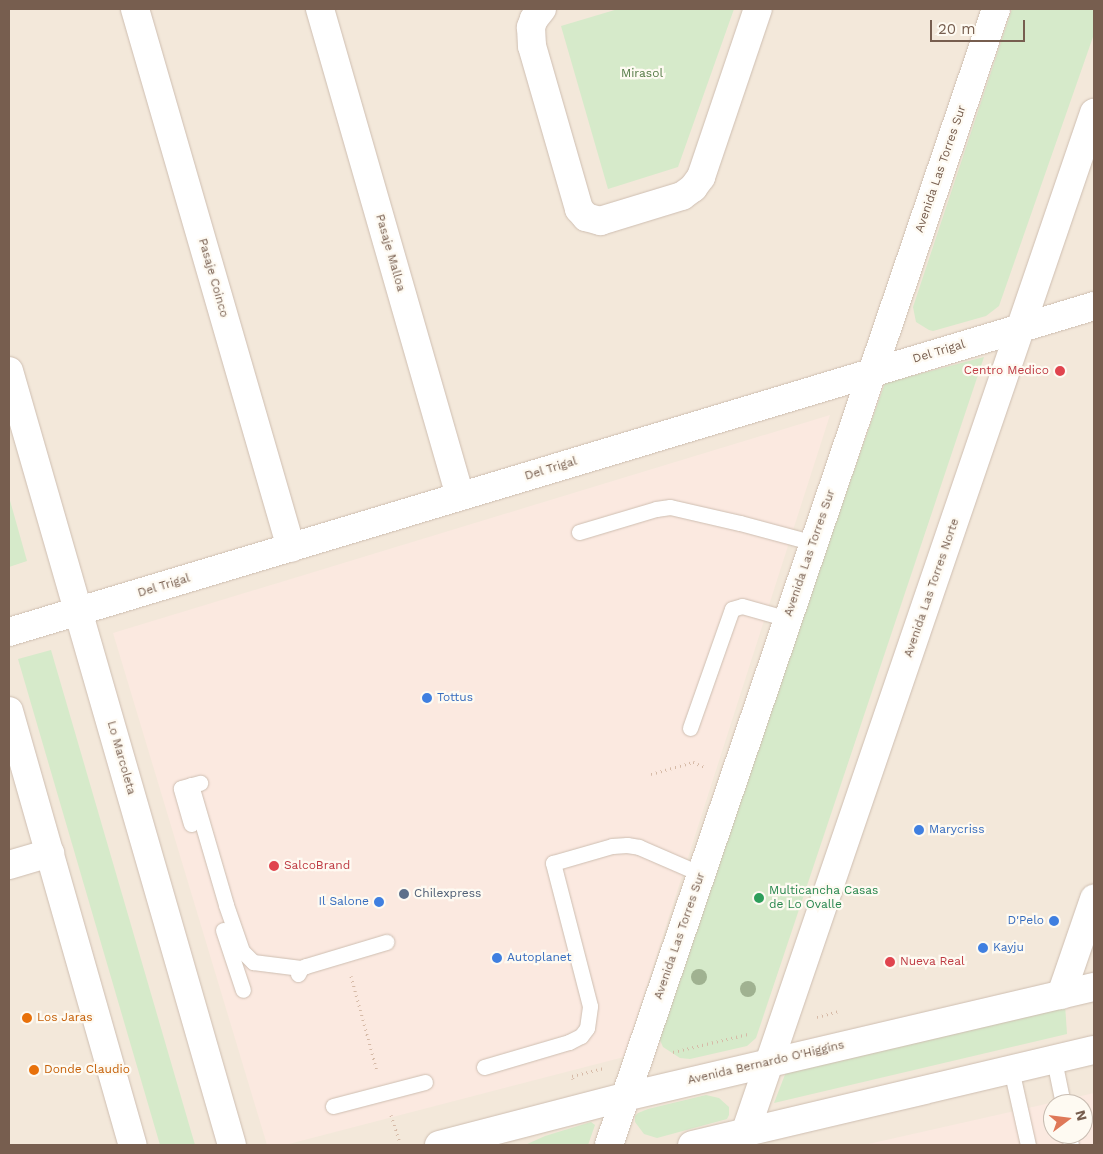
<!DOCTYPE html>
<style>
body{margin:0}
#map{position:relative;width:1103px;height:1154px;overflow:hidden;background:#fcf6eb;font-family:"Work Sans",sans-serif}
div>[style]{position:absolute}
.residential>*{inset:0;background:#f3e8da}
.commercial>*{inset:0;background:#fbe9e0}
.green>*{inset:0;background:#d6eaca}
.path>*{height:3px;margin-top:-1.5px;transform-origin:0;background:repeating-linear-gradient(90deg,#d6baa7 0 1px,transparent 0 5px)}
.roads{filter:drop-shadow(0 0 1px #cebeb1) drop-shadow(0 0 1px #cebeb1)}
.lane>*{height:15px;margin:-7.5px;padding:0 7.5px;transform-origin:7.5px;border-radius:7.5px;background:#fff}
.street>*{height:28px;margin:-14px;padding:0 14px;transform-origin:14px;border-radius:14px;background:#fff}
.secondary>*{height:28px;margin:-14px;padding:0 14px;transform-origin:14px;border-radius:14px;background:#fff}
.trees>*{width:16px;height:16px;margin:-8px;border-radius:50%;background:#a0b291}
.dots>*{width:14px;height:14px;translate:-50% -50%;box-sizing:border-box;border:2px solid #fefaf2;border-radius:50%}
span{translate:-50% -50%;white-space:nowrap;text-align:center;line-height:1.15;-webkit-text-stroke:4.5px #fefaf2;paint-order:stroke}
.park-label{font-size:12px;color:#557b47}
.street-label{font-size:12px;color:#775e4f}
.health-label{font-size:12px;color:#be3a42}
.right{translate:-100% -50%;text-align:right}
.left{translate:0 -50%;text-align:left}
.shop-label{font-size:12px;color:#366cbe}
.leisure-label{font-size:12px;color:#27864d}
.service-label{font-size:12px;color:#4e5e75}
.food-label{font-size:12px;color:#c56008}
.frame{position:absolute;inset:0;border:10px solid #775e4f;pointer-events:none}
.north{position:absolute;left:1043px;top:1094px;width:50px;height:50px;box-sizing:border-box;background:#fefaf2;border:1px solid #c8bcb1;border-radius:50%;rotate:75deg;font-size:14px;font-weight:700;line-height:20px;text-align:center;color:#775e4f}
.north::after{content:'';display:block;margin:auto;width:18px;height:22px;background:#df7858;clip-path:polygon(50% 0,100% 100%,50% 72%,0 100%)}
.scale{position:absolute;left:930px;top:20px;width:95px;height:22px;box-sizing:border-box;border:2px solid #775e4f;border-top:0;padding-left:6px;font-size:15px;line-height:18px;white-space:nowrap;color:#775e4f;-webkit-text-stroke:4px #fefaf2;paint-order:stroke}
</style>
<div id="map">
<div class="residential">
<div style="clip-path:polygon(evenodd,9px 9px,1094px 9px,1094px 1145px,9px 1145px,9px 9px,1053px 1104px,1083px 1104px,1083px 1134px,1053px 1134px,1053px 1104px)"></div>
</div>
<div class="commercial">
<div style="clip-path:polygon(830px 415px,624px 1057px,285px 1145px,267px 1145px,113px 633px)"></div>
<div style="clip-path:polygon(evenodd,1094px 1093px,1094px 1145px,864px 1145px,1094px 1093px,1053px 1104px,1083px 1104px,1083px 1134px,1053px 1134px,1053px 1104px)"></div>
</div>
<div class="green">
<div style="clip-path:polygon(618px 9px,734px 9px,678px 167px,608px 189px,561px 26px)"></div>
<div style="clip-path:polygon(1012px 9px,1094px 9px,1094px 34px,999px 306px,986px 316px,933px 331px,929px 330px,916px 322px,913px 307px)"></div>
<div style="clip-path:polygon(984px 357px,756px 1038px,747px 1046px,690px 1059px,680px 1058px,663px 1047px,659px 1038px,659px 1022px,885px 383px)"></div>
<div style="clip-path:polygon(9px 497px,27px 561px,9px 567px)"></div>
<div style="clip-path:polygon(51px 650px,195px 1145px,160px 1145px,18px 659px)"></div>
<div style="clip-path:polygon(1065px 1004px,1067px 1034px,774px 1103px,786px 1072px)"></div>
<div style="clip-path:polygon(706px 1095px,719px 1098px,729px 1107px,729px 1115px,727px 1119px,657px 1138px,644px 1134px,635px 1122px,635px 1116px,638px 1113px,648px 1109px)"></div>
<div style="clip-path:polygon(591px 1122px,595px 1125px,588px 1145px,525px 1145px,545px 1136px)"></div>
</div>
<div class="path">
<div style="left:651px;top:774px;width:44px;rotate:-15.9deg"></div>
<div style="left:693px;top:762px;width:13px;rotate:23deg"></div>
<div style="left:351px;top:976px;width:98px;rotate:74.7deg"></div>
<div style="left:817px;top:1017px;width:24px;rotate:-15deg"></div>
<div style="left:673px;top:1052px;width:77px;rotate:-13.5deg"></div>
<div style="left:573px;top:1079px;width:3px;rotate:-108deg"></div>
<div style="left:572px;top:1076px;width:33px;rotate:-14deg"></div>
<div style="left:391px;top:1115px;width:32px;rotate:72deg"></div>
</div>
<div class="roads">
<div class="lane">
<div style="left:579px;top:532px;width:80px;rotate:-16.6deg"></div>
<div style="left:656px;top:509px;width:14px;rotate:-8deg"></div>
<div style="left:670px;top:507px;width:72px;rotate:12.9deg"></div>
<div style="left:740px;top:523px;width:77px;rotate:15.1deg"></div>
<div style="left:690px;top:728px;width:126px;rotate:-70.6deg"></div>
<div style="left:732px;top:609px;width:10px;rotate:-17deg"></div>
<div style="left:742px;top:606px;width:48px;rotate:15.8deg"></div>
<div style="left:191px;top:785px;width:125px;rotate:73.7deg"></div>
<div style="left:226px;top:905px;width:49px;rotate:70.8deg"></div>
<div style="left:242px;top:951px;width:16px;rotate:45deg"></div>
<div style="left:253px;top:962px;width:48px;rotate:7.1deg"></div>
<div style="left:191px;top:824px;width:37px;rotate:-106deg"></div>
<div style="left:181px;top:788px;width:20px;rotate:-15deg"></div>
<div style="left:223px;top:930px;width:63px;rotate:71.6deg"></div>
<div style="left:298px;top:974px;width:7px;rotate:-63deg"></div>
<div style="left:301px;top:968px;width:5px;rotate:-22deg"></div>
<div style="left:306px;top:966px;width:84px;rotate:-16.7deg"></div>
<div style="left:1054px;top:1060px;width:45px;rotate:78.4deg"></div>
<div style="left:484px;top:1067px;width:89px;rotate:-16.4deg"></div>
<div style="left:569px;top:1042px;width:13px;rotate:-27deg"></div>
<div style="left:581px;top:1036px;width:10px;rotate:-53deg"></div>
<div style="left:587px;top:1028px;width:22px;rotate:-82deg"></div>
<div style="left:590px;top:1006px;width:148px;rotate:-104.5deg"></div>
<div style="left:553px;top:863px;width:61px;rotate:-16.1deg"></div>
<div style="left:612px;top:846px;width:15px;rotate:-4deg"></div>
<div style="left:627px;top:845px;width:12px;rotate:9deg"></div>
<div style="left:639px;top:847px;width:68px;rotate:23.5deg"></div>
<div style="left:1011px;top:1069px;width:78px;rotate:77.4deg"></div>
<div style="left:333px;top:1106px;width:95px;rotate:-14.6deg"></div>
<div style="left:1069px;top:1134px;width:11px;rotate:80deg"></div>
</div>
<div class="street">
<div style="left:135px;top:9px;width:561px;rotate:73.86deg"></div>
<div style="left:320px;top:9px;width:507px;rotate:73.96deg"></div>
<div style="left:542px;top:9px;width:13px;rotate:129deg"></div>
<div style="left:534px;top:19px;width:9px;rotate:111deg"></div>
<div style="left:531px;top:27px;width:19px;rotate:87deg"></div>
<div style="left:532px;top:46px;width:170px;rotate:73.9deg"></div>
<div style="left:579px;top:209px;width:11px;rotate:49deg"></div>
<div style="left:586px;top:217px;width:15px;rotate:16deg"></div>
<div style="left:600px;top:221px;width:86px;rotate:-17deg"></div>
<div style="left:682px;top:196px;width:14px;rotate:-36deg"></div>
<div style="left:693px;top:188px;width:14px;rotate:-54deg"></div>
<div style="left:701px;top:177px;width:177px;rotate:-71.3deg"></div>
<div style="left:9px;top:632px;width:1133px;rotate:-16.72deg"></div>
<div style="left:9px;top:865px;width:43px;rotate:-16.3deg"></div>
<div style="left:1061px;top:995px;width:102px;rotate:-71deg"></div>
</div>
<div class="secondary">
<div style="left:9px;top:371px;width:805px;rotate:73.93deg"></div>
<div style="left:9px;top:711px;width:451px;rotate:74.1deg"></div>
<div style="left:439px;top:1145px;width:192px;rotate:-14.5deg"></div>
<div style="left:625px;top:1097px;width:482px;rotate:-13.2deg"></div>
<div style="left:609px;top:1145px;width:1200px;rotate:-71.19deg"></div>
<div style="left:692px;top:1145px;width:413px;rotate:-13.3deg"></div>
<div style="left:741px;top:1145px;width:1091px;rotate:-71.12deg"></div>
</div>
</div>
<div class="trees">
<div style="left:699px;top:977px"></div>
<div style="left:748px;top:989px"></div>
</div>
<div class="dots">
<div style="left:1060px;top:371px;background:#e0444e"></div>
<div style="left:427px;top:698px;background:#3f7fe0"></div>
<div style="left:919px;top:830px;background:#3f7fe0"></div>
<div style="left:274px;top:866px;background:#e0444e"></div>
<div style="left:404px;top:894px;background:#5c6f8a"></div>
<div style="left:759px;top:898px;background:#2e9e5b"></div>
<div style="left:379px;top:902px;background:#3f7fe0"></div>
<div style="left:1054px;top:921px;background:#3f7fe0"></div>
<div style="left:983px;top:948px;background:#3f7fe0"></div>
<div style="left:497px;top:958px;background:#3f7fe0"></div>
<div style="left:890px;top:962px;background:#e0444e"></div>
<div style="left:27px;top:1018px;background:#e8710a"></div>
<div style="left:34px;top:1070px;background:#e8710a"></div>
</div>
<div class="park-label">
<span style="left:642px;top:74px">Mirasol</span>
</div>
<div class="street-label">
<span style="left:941px;top:169px;rotate:-71deg">Avenida Las Torres Sur</span>
<span style="left:390px;top:253px;rotate:74deg">Pasaje Malloa</span>
<span style="left:213px;top:278px;rotate:74deg">Pasaje Coinco</span>
<span style="left:939px;top:352px;rotate:-17deg">Del Trigal</span>
<span style="left:551px;top:469px;rotate:-17deg">Del Trigal</span>
<span style="left:810px;top:553px;rotate:-71deg">Avenida Las Torres Sur</span>
<span style="left:164px;top:586px;rotate:-17deg">Del Trigal</span>
<span style="left:932px;top:588px;rotate:-71deg">Avenida Las Torres Norte</span>
<span style="left:121px;top:758px;rotate:74deg">Lo Marcoleta</span>
<span style="left:680px;top:936px;rotate:-71deg">Avenida Las Torres Sur</span>
<span style="left:766px;top:1063px;rotate:-13deg">Avenida Bernardo O'Higgins</span>
</div>
<div class="health-label">
<span class="right" style="left:1049px;top:371px">Centro Medico</span>
<span class="left" style="left:284px;top:866px">SalcoBrand</span>
<span class="left" style="left:900px;top:962px">Nueva Real</span>
</div>
<div class="shop-label">
<span class="left" style="left:437px;top:698px">Tottus</span>
<span class="left" style="left:929px;top:830px">Marycriss</span>
<span class="right" style="left:369px;top:902px">Il Salone</span>
<span class="right" style="left:1044px;top:921px">D'Pelo</span>
<span class="left" style="left:993px;top:948px">Kayju</span>
<span class="left" style="left:507px;top:958px">Autoplanet</span>
</div>
<div class="leisure-label">
<span class="left" style="left:769px;top:898px">Multicancha Casas<br>de Lo Ovalle</span>
</div>
<div class="service-label">
<span class="left" style="left:414px;top:894px">Chilexpress</span>
</div>
<div class="food-label">
<span class="left" style="left:37px;top:1018px">Los Jaras</span>
<span class="left" style="left:44px;top:1070px">Donde Claudio</span>
</div>
<div class="frame"></div>
<div class="north">N</div>
<div class="scale">20 m</div>
</div>
